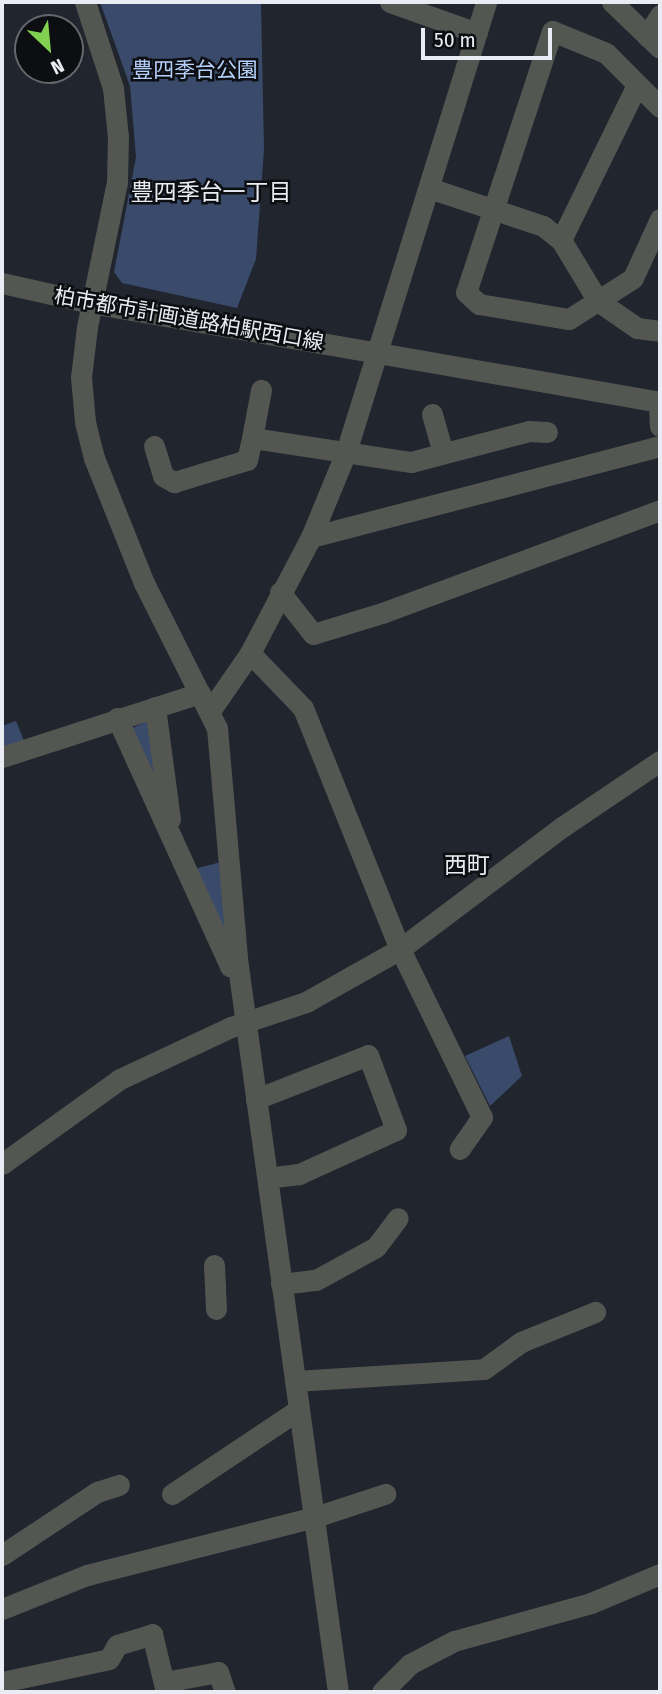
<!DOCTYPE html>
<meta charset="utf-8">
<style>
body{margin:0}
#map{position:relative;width:662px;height:1694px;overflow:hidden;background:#20252e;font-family:"Fira Sans Condensed","Noto Sans JP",sans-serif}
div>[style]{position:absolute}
.green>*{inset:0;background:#394a6a}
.minor>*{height:21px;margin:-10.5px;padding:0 10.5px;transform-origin:10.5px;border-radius:10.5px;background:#535651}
span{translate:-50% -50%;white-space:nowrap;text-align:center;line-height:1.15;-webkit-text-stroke:5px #0c0e12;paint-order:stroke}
.park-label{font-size:21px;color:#b6d0fc}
.street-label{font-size:21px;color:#e9edf3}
.neighbourhood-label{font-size:23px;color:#e9edf3}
.frame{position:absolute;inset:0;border:4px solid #e9edf3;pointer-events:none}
.north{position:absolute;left:14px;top:14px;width:70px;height:70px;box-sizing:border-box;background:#0c0e12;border:2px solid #64676c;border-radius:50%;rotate:154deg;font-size:19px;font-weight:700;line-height:28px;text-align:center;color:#e9edf3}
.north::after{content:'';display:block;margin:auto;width:24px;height:32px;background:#81d050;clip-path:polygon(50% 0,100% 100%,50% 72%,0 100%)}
.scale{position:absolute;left:421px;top:28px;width:131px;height:32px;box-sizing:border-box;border:4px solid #e9edf3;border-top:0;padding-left:9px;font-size:21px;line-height:24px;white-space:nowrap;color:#e9edf3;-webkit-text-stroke:5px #0c0e12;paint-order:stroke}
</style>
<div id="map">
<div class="green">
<div style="clip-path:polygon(100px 2px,261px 2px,264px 150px,256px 259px,237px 308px,122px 283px,114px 272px,136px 157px,130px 86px)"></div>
<div style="clip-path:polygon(16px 721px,25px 743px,2px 751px,2px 726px)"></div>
<div style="clip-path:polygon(148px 721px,161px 799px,130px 729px)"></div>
<div style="clip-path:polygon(221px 862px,230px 949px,186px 871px)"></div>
<div style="clip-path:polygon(509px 1036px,522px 1076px,490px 1106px,465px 1056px)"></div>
</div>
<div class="minor">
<div style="left:85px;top:2px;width:90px;rotate:72deg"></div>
<div style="left:113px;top:88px;width:49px;rotate:84.2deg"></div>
<div style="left:118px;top:137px;width:45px;rotate:91.3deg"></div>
<div style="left:117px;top:182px;width:148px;rotate:101.7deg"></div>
<div style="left:87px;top:327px;width:50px;rotate:96.8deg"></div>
<div style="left:81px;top:377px;width:45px;rotate:84.9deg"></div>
<div style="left:85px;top:422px;width:37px;rotate:76deg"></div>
<div style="left:94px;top:458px;width:135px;rotate:68.2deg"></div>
<div style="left:144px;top:583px;width:162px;rotate:63.3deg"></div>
<div style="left:217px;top:728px;width:239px;rotate:85deg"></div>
<div style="left:238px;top:966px;width:733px;rotate:82.16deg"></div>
<div style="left:390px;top:2px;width:92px;rotate:19.6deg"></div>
<div style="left:612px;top:2px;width:66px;rotate:43.8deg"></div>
<div style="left:647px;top:36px;width:25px;rotate:-58deg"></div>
<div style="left:660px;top:107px;width:76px;rotate:-135deg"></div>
<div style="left:606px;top:53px;width:58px;rotate:-157.8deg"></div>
<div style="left:552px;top:31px;width:275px;rotate:108.2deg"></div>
<div style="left:466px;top:292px;width:18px;rotate:43deg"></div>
<div style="left:479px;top:304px;width:91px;rotate:9.5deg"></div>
<div style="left:569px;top:319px;width:76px;rotate:-32.6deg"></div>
<div style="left:633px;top:278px;width:65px;rotate:-65.4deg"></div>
<div style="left:429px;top:188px;width:120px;rotate:18.4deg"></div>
<div style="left:543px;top:226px;width:23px;rotate:38deg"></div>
<div style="left:561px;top:240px;width:71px;rotate:58.8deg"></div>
<div style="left:598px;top:301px;width:47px;rotate:34.7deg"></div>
<div style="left:637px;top:328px;width:23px;rotate:7deg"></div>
<div style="left:561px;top:240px;width:173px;rotate:-63.9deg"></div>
<div style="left:2px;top:283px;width:91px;rotate:12.7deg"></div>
<div style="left:91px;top:303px;width:578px;rotate:9.87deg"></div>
<div style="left:659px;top:402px;width:24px;rotate:88deg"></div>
<div style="left:432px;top:414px;width:41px;rotate:74.2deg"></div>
<div style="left:252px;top:438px;width:49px;rotate:-79.4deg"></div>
<div style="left:154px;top:446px;width:31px;rotate:73deg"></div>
<div style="left:163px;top:476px;width:13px;rotate:29deg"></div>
<div style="left:174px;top:482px;width:76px;rotate:-16.8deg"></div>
<div style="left:247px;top:460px;width:23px;rotate:-77deg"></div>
<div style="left:252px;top:438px;width:161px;rotate:8.6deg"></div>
<div style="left:411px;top:462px;width:122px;rotate:-14.7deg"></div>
<div style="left:529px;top:431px;width:18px;rotate:3deg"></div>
<div style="left:311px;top:537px;width:361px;rotate:-14.6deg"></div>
<div style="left:280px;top:592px;width:53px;rotate:51.8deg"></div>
<div style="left:313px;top:634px;width:72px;rotate:-16.9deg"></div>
<div style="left:382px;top:613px;width:296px;rotate:-20.3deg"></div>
<div style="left:250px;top:653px;width:76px;rotate:46.1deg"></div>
<div style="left:303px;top:708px;width:260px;rotate:68.1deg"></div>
<div style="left:400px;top:949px;width:187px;rotate:64deg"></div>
<div style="left:482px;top:1117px;width:39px;rotate:125deg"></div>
<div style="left:155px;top:707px;width:113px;rotate:82.4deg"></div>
<div style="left:210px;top:711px;width:70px;rotate:-55.4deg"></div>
<div style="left:250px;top:653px;width:131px;rotate:-62.3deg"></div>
<div style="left:311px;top:537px;width:92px;rotate:-67.6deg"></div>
<div style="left:346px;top:452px;width:471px;rotate:-72.7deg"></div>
<div style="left:117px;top:718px;width:273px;rotate:65.5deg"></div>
<div style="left:230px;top:966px;width:8px"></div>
<div style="left:2px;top:757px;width:208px;rotate:-17.9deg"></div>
<div style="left:256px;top:1099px;width:120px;rotate:-21.4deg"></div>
<div style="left:368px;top:1055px;width:80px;rotate:69.5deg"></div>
<div style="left:396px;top:1130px;width:107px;rotate:155.6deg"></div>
<div style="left:299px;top:1174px;width:31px;rotate:173deg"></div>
<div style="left:2px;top:1164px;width:145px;rotate:-35.8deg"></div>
<div style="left:120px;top:1079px;width:123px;rotate:-25.1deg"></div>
<div style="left:231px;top:1027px;width:79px;rotate:-18.4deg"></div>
<div style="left:306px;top:1002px;width:108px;rotate:-29.4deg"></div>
<div style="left:400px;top:949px;width:203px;rotate:-37deg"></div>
<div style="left:562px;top:827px;width:118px;rotate:-34deg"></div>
<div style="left:214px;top:1265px;width:44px;rotate:87.4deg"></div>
<div style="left:281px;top:1284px;width:35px;rotate:-7deg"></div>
<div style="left:316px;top:1280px;width:68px;rotate:-28.8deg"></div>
<div style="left:376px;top:1247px;width:36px;rotate:-53deg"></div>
<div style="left:295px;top:1381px;width:189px;rotate:-3.6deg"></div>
<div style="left:484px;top:1369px;width:46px;rotate:-36.1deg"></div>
<div style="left:521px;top:1342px;width:80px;rotate:-22.1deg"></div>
<div style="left:172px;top:1494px;width:151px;rotate:-33.7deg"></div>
<div style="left:2px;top:1555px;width:114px;rotate:-33.6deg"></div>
<div style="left:97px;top:1492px;width:23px;rotate:-18deg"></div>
<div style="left:2px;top:1609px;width:92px;rotate:-21.8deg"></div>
<div style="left:87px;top:1575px;width:235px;rotate:-14.3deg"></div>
<div style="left:315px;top:1517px;width:74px;rotate:-18.2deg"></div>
<div style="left:2px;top:1682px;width:109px;rotate:-12.1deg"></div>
<div style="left:109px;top:1659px;width:16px;rotate:-60deg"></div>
<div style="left:117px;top:1645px;width:37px;rotate:-17deg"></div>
<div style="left:152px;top:1634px;width:60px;rotate:76.4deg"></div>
<div style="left:165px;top:1682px;width:54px;rotate:-10.7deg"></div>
<div style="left:218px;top:1672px;width:21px;rotate:71deg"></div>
<div style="left:382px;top:1692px;width:40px;rotate:-45deg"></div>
<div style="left:410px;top:1664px;width:50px;rotate:-27.6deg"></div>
<div style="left:454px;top:1641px;width:142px;rotate:-15.5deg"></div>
<div style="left:591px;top:1603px;width:75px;rotate:-22.8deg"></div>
</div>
<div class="park-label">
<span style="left:195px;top:70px">豊四季台公園</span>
</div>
<div class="street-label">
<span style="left:189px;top:319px;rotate:10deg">柏市都市計画道路柏駅西口線</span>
</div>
<div class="neighbourhood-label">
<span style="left:211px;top:192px">豊四季台一丁目</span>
<span style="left:467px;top:865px">西町</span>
</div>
<div class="frame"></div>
<div class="north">N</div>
<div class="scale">50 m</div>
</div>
